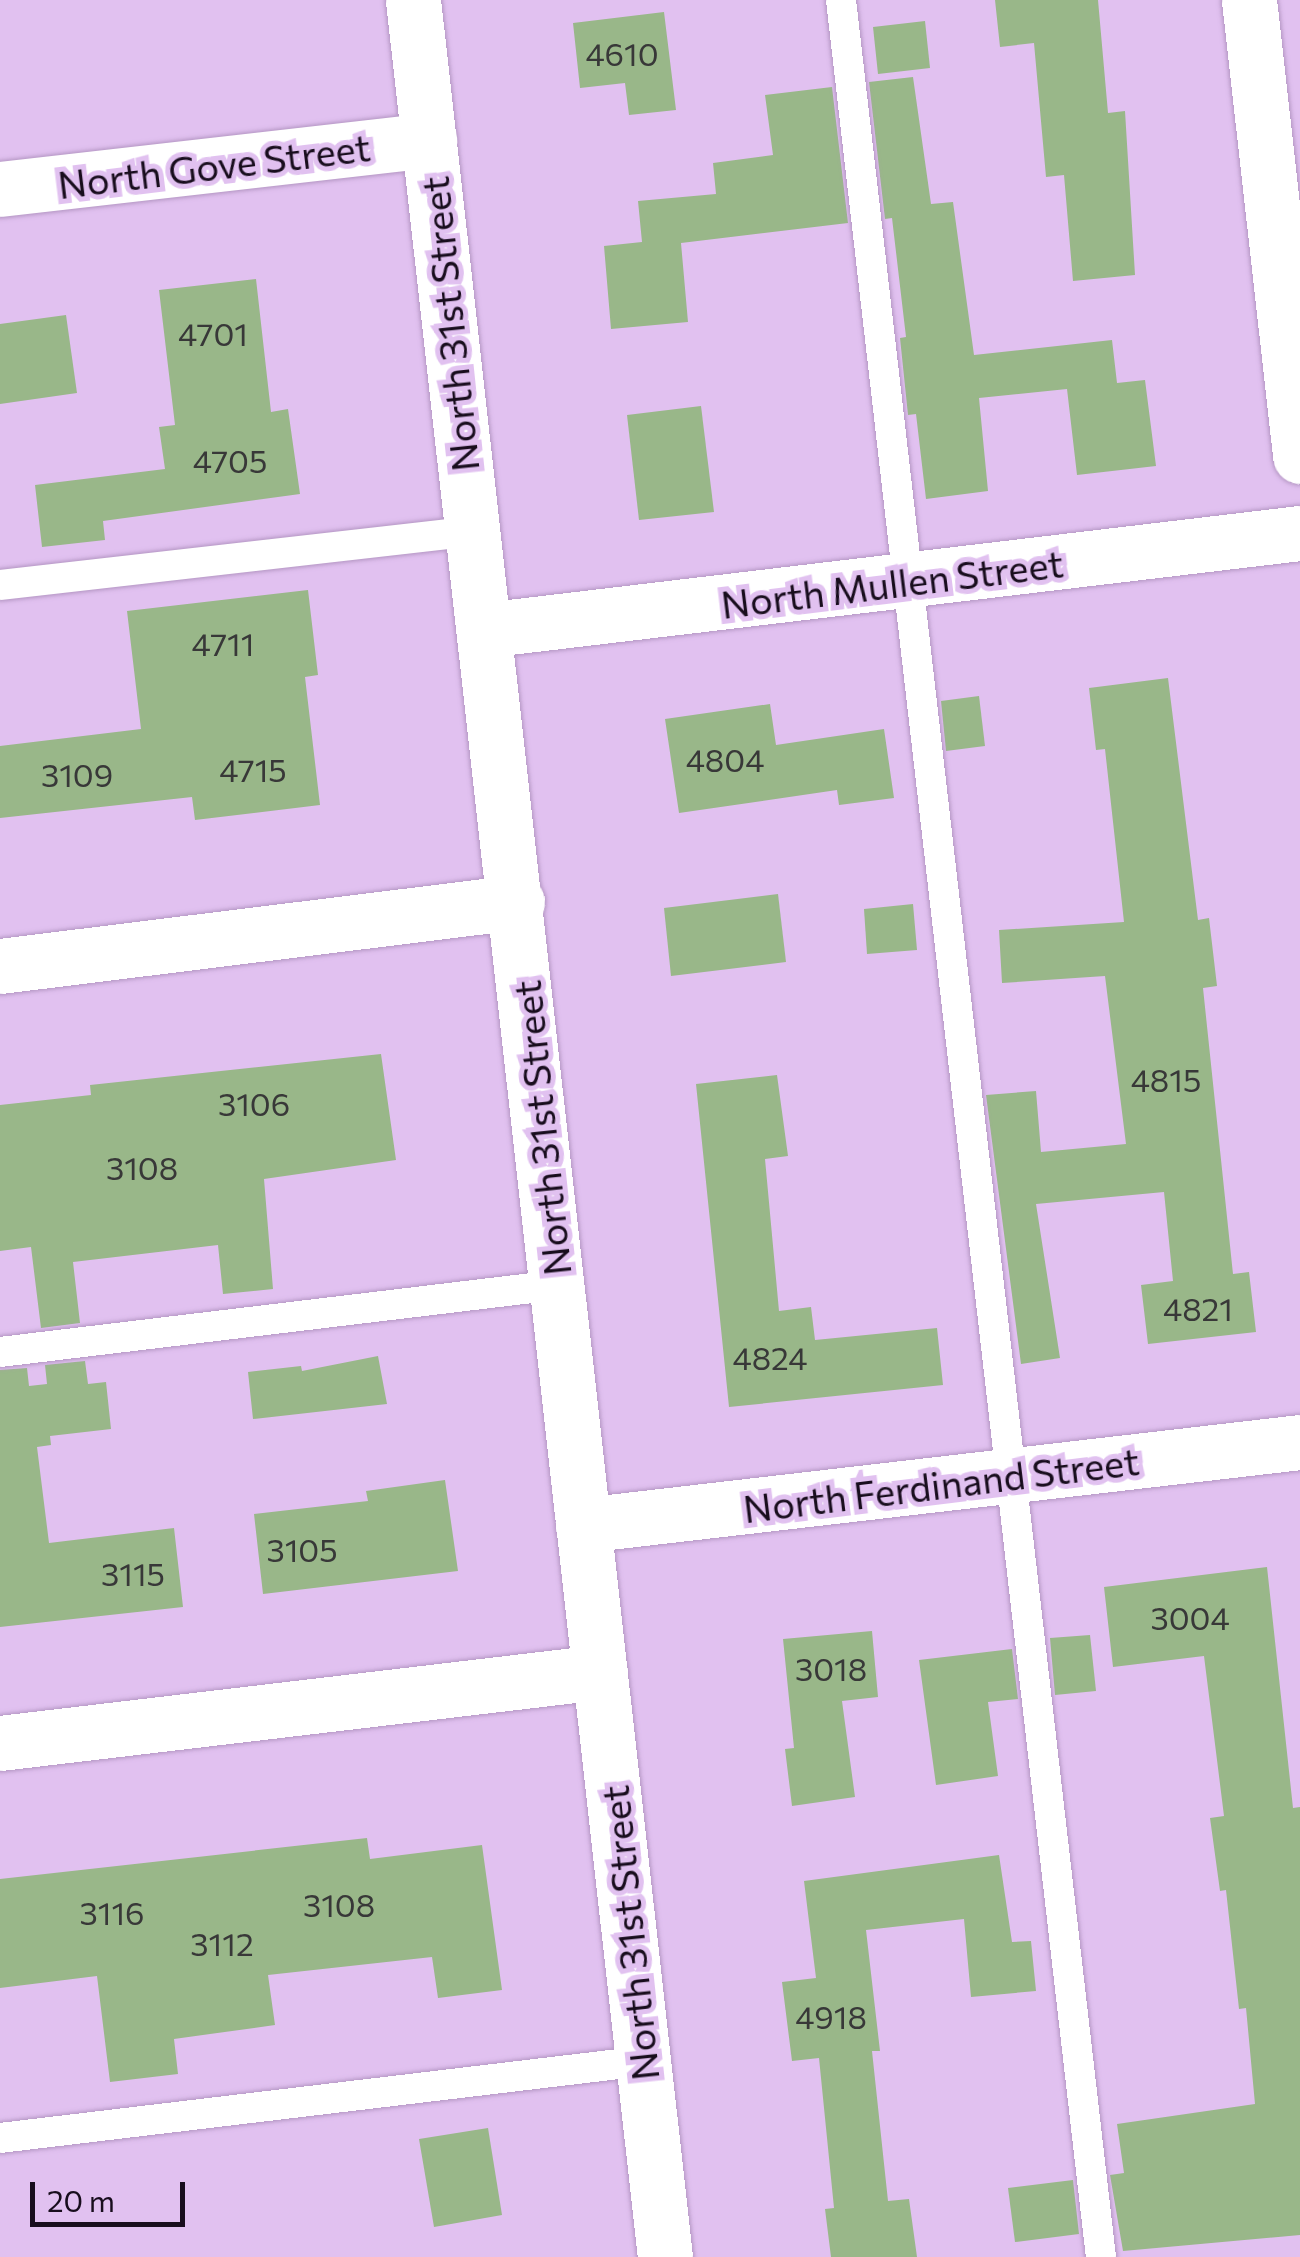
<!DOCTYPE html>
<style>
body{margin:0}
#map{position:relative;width:1300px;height:2257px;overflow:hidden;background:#e1c1f0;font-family:Commissioner,sans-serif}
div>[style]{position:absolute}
.building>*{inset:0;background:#99b789}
.roads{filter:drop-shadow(0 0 2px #b496c3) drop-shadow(0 0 2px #b496c3)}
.service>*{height:30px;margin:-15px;padding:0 15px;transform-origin:15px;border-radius:15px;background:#fff}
.minor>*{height:55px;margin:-27.5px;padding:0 27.5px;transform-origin:27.5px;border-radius:27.5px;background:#fff}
.secondary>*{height:55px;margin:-27.5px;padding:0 27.5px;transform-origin:27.5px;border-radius:27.5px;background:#fff}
span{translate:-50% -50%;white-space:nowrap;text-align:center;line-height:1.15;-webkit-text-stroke:10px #e1c1f0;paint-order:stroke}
.number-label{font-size:32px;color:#383838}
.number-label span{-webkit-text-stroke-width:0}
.street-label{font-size:38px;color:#180d1d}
.scale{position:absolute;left:30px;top:2182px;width:155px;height:45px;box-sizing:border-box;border:5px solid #180d1d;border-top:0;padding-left:12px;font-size:30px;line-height:35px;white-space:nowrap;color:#180d1d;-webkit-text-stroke:8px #e1c1f0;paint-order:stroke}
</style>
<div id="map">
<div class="building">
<div style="clip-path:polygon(995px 0,1098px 0,1108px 113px,1125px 111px,1135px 275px,1073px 281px,1064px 175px,1046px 177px,1034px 43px,1000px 47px)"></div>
<div style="clip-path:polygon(664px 12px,676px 110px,629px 115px,625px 83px,580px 88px,573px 23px)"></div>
<div style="clip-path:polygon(925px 21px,930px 68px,878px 74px,873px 27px)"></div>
<div style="clip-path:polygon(913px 77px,931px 204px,953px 202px,974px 355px,1112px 340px,1117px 383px,1145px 380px,1156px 466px,1077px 475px,1067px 389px,979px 398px,988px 491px,926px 499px,916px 414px,908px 415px,900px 338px,906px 337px,892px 218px,885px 219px,869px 82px)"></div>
<div style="clip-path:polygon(832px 87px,848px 223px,681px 243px,688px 322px,611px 329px,604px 246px,642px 242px,638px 201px,716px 194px,713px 163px,773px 155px,765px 95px)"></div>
<div style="clip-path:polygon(256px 279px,271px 412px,288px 409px,300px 494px,103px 521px,105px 540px,42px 547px,35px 485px,165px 469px,159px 427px,175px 425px,159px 290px)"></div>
<div style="clip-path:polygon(66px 315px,77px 393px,0 404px,0 324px)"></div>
<div style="clip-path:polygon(701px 406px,714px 512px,639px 520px,627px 415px)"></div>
<div style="clip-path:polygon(308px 590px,318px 675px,305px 677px,320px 805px,195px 820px,192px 797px,0 818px,0 746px,141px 729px,127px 611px)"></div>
<div style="clip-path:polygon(1168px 678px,1198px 920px,1209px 918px,1217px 986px,1203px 988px,1233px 1274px,1249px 1272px,1256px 1332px,1148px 1344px,1141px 1285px,1173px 1281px,1164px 1192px,1036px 1204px,1060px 1358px,1021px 1364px,986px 1095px,1036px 1091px,1041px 1152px,1126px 1144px,1105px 976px,1002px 983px,999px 930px,1124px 922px,1105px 749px,1096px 750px,1089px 688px)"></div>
<div style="clip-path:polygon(979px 696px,985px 746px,946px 751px,941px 701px)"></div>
<div style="clip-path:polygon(770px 704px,776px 745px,884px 729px,894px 798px,839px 805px,837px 790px,679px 813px,665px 719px)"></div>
<div style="clip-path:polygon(778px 894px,786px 962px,671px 976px,664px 908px)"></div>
<div style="clip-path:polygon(913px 904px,917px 950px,867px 954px,864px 909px)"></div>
<div style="clip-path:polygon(381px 1054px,396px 1160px,264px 1179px,273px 1289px,223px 1294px,218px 1245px,73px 1262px,80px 1323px,41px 1328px,31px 1247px,0 1251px,0 1105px,91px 1095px,90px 1085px)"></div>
<div style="clip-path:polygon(777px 1075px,788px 1156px,765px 1159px,779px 1311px,811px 1307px,815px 1340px,937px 1328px,943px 1385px,729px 1407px,696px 1084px)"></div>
<div style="clip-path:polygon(378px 1356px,387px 1404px,253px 1419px,248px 1372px,301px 1366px,302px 1371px)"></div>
<div style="clip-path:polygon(85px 1361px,88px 1384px,106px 1382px,111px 1429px,50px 1436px,51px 1445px,37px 1447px,49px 1543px,174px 1528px,183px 1607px,0 1627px,0 1370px,27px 1368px,29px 1386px,47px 1384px,45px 1365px)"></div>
<div style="clip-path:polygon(445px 1480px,458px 1571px,263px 1594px,254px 1514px,368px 1501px,366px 1491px)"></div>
<div style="clip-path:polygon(1267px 1567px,1293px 1808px,1300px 1807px,1300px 2235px,1123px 2251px,1110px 2175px,1124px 2173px,1117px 2124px,1255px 2104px,1246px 2008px,1239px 2009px,1226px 1890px,1220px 1891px,1210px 1818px,1224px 1816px,1204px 1656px,1113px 1667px,1104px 1587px)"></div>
<div style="clip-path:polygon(872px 1631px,878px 1697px,842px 1701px,855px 1797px,792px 1806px,785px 1749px,794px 1748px,783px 1639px)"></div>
<div style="clip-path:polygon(1090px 1635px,1096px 1691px,1055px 1695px,1050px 1638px)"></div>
<div style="clip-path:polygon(1012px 1649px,1018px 1699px,988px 1702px,998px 1776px,936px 1785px,919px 1660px)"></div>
<div style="clip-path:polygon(367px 1838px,370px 1859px,482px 1845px,502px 1990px,438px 1998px,432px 1957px,268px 1975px,275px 2025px,174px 2039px,178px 2074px,110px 2082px,97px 1976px,0 1988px,0 1879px)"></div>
<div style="clip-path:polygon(999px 1855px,1012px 1942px,1031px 1941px,1036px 1991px,971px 1997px,964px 1919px,866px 1930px,880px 2051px,872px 2051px,888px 2201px,909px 2199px,917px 2257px,831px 2257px,825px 2209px,834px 2208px,819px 2058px,792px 2061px,782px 1982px,816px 1978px,804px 1881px)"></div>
<div style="clip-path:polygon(488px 2128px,502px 2215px,434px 2227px,419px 2139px)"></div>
<div style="clip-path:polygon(1073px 2180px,1079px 2234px,1015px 2242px,1008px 2188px)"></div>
</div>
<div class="roads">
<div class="service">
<div style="left:841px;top:0;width:2272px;rotate:83.43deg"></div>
<div style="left:0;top:585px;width:475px;rotate:-6.5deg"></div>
<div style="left:0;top:1352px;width:561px;rotate:-6.86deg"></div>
<div style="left:0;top:2138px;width:649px;rotate:-6.82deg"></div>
</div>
<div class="minor">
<div style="left:413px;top:0;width:2271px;rotate:83.63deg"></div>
<div style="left:0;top:189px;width:432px;rotate:-6.5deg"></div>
<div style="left:484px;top:630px;width:822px;rotate:-6.78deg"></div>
<div style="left:0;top:966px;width:521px;rotate:-7.06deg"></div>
<div style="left:583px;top:1525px;width:722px;rotate:-6.6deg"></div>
<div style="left:0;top:1743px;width:604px;rotate:-6.75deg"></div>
</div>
<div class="secondary">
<div style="left:1249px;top:0;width:459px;rotate:83.6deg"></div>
</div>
</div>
<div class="number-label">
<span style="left:622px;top:53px">4610</span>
<span style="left:213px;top:333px">4701</span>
<span style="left:230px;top:460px">4705</span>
<span style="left:223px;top:643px">4711</span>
<span style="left:725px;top:759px">4804</span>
<span style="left:253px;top:769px">4715</span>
<span style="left:77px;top:774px">3109</span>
<span style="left:1166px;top:1079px">4815</span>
<span style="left:254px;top:1103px">3106</span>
<span style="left:142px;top:1167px">3108</span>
<span style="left:1198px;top:1308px">4821</span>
<span style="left:770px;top:1357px">4824</span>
<span style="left:302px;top:1549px">3105</span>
<span style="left:133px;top:1573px">3115</span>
<span style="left:1190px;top:1617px">3004</span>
<span style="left:831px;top:1668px">3018</span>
<span style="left:339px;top:1904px">3108</span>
<span style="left:112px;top:1912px">3116</span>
<span style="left:222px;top:1943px">3112</span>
<span style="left:831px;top:2016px">4918</span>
</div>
<div class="street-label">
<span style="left:214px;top:165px;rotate:-7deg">North Gove Street</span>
<span style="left:449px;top:324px;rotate:-96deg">North 31st Street</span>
<span style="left:892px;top:583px;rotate:-7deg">North Mullen Street</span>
<span style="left:541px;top:1128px;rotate:-96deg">North 31st Street</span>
<span style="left:941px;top:1484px;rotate:-7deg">North Ferdinand Street</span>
<span style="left:629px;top:1933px;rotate:-96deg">North 31st Street</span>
</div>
<div class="scale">20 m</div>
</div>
